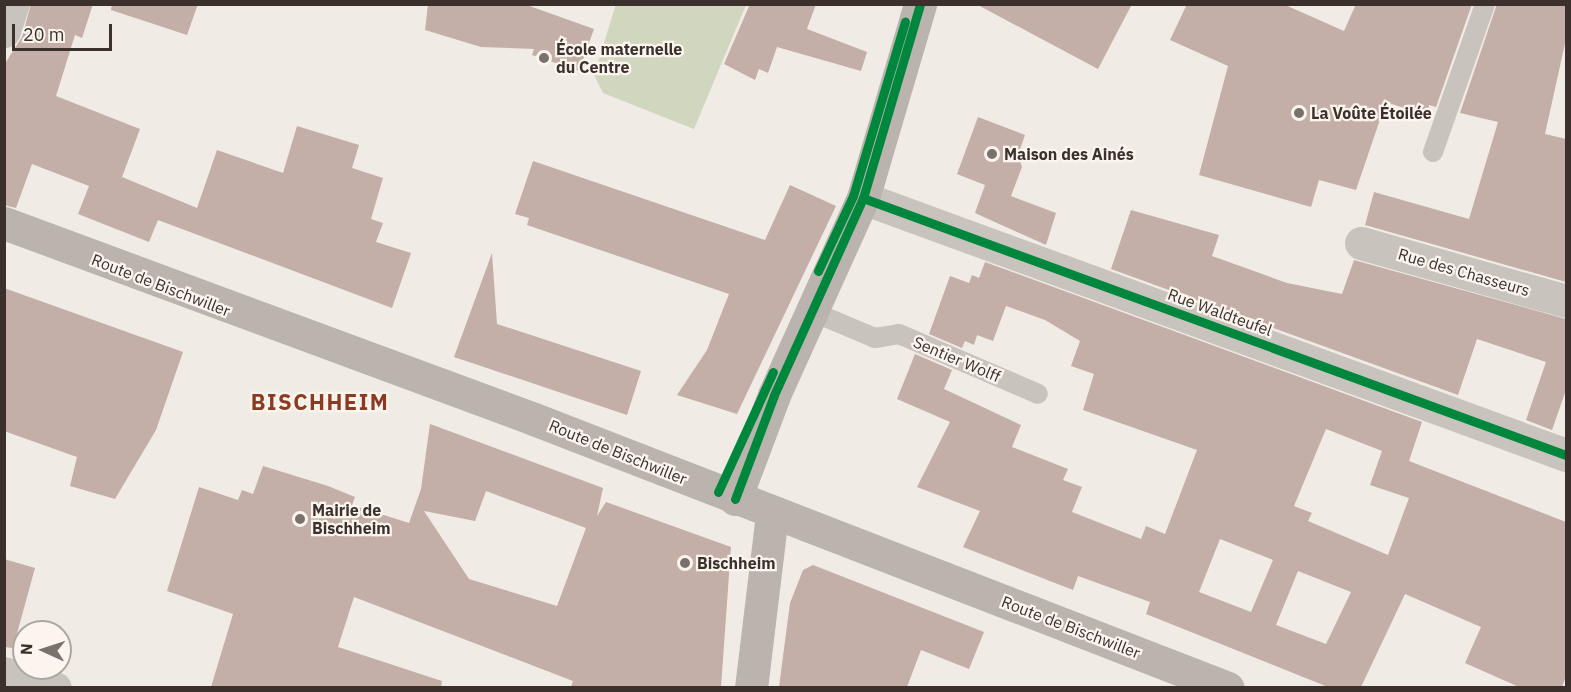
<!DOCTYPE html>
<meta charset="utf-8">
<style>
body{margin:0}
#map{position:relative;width:1571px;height:692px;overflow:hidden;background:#f0ebe5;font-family:"IBM Plex Sans",sans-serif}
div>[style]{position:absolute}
.green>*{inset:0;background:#d1d6bf}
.building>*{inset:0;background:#c3afa7}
.lane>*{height:20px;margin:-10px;padding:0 10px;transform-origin:10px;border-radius:10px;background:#c9c3be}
.street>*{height:33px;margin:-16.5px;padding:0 16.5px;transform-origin:16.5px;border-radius:16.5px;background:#c9c3be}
.secondary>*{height:33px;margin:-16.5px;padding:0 16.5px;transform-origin:16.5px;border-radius:16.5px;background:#bab3ae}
.cycleway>*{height:9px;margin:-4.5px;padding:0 4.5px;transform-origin:4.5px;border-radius:4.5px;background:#00873e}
.dots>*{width:16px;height:16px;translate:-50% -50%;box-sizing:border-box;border:3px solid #fbf5ee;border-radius:50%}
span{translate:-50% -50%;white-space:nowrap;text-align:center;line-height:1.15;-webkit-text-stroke:4.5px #fbf5ee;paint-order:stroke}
.poi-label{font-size:16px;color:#3b302b;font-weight:700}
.left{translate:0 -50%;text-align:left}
.street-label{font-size:16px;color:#3b302b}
.district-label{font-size:22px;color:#8c3b22;font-weight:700;letter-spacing:1.5px}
.frame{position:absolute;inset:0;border:6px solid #3b302b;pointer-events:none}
.north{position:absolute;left:12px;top:620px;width:60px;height:60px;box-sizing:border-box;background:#fbf5ee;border:2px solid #aea6a0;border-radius:50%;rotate:273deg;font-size:16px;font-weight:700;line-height:24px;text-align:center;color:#3b302b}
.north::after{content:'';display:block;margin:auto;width:21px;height:27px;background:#7a716c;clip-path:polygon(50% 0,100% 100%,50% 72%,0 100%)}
.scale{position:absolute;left:12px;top:24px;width:100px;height:27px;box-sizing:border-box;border:3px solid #3b302b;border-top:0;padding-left:8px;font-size:18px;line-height:21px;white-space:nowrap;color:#3b302b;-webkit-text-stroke:4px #fbf5ee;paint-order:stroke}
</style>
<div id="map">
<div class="green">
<div style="clip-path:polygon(616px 4px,746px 5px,694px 129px,603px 93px,594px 75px)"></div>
</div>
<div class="building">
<div style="clip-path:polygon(31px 4px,93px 4px,82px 38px,75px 35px,56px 96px,140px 129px,122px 177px,197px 208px,217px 150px,283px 173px,297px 126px,359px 145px,352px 168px,383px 178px,371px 219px,383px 223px,376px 242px,411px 253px,392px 308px,158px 220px,149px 242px,78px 214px,89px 186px,32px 164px,16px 208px,4px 205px,4px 65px,22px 37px)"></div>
<div style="clip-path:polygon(112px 4px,198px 4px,187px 35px,111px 10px)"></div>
<div style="clip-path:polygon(428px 4px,524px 4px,594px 29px,579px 71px,532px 55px,534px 49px,481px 47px,425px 30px)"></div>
<div style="clip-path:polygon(750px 4px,816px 4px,807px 29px,867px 52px,861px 71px,777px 47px,768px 73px,759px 69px,755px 80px,724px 64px)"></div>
<div style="clip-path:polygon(976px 4px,1132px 4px,1098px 69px)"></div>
<div style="clip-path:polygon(1187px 4px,1283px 4px,1344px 31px,1356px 4px,1472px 4px,1436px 107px,1429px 105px,1428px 116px,1386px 102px,1356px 190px,1319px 180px,1311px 207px,1199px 175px,1228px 66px,1170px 40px)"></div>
<div style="clip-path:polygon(1497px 4px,1566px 4px,1566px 39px,1545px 134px,1566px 139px,1566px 282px,1365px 225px,1374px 192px,1469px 219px,1498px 122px,1460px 113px)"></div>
<div style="clip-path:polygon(978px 117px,1025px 135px,1018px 155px,1022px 167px,1011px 196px,1056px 213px,1046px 245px,975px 213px,985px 185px,957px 174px)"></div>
<div style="clip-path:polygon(533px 161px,765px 240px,790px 185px,836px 206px,737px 414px,677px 395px,707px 350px,729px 294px,527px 225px,529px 218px,515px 214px)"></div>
<div style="clip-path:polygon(1131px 210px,1219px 235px,1212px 256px,1287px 283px,1342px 294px,1354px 260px,1566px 319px,1566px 390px,1552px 430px,1526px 420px,1546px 362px,1477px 339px,1458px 395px,1111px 269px)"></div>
<div style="clip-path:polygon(492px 253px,497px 324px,641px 371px,627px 415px,454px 357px)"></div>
<div style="clip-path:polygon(evenodd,985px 262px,1422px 422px,1409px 461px,1566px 522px,1566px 676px,1562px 687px,1519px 687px,1465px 663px,1481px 627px,1405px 594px,1361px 687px,1328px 687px,1146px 614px,1150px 602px,1078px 576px,1073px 590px,963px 547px,980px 511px,917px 487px,950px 422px,897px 399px,915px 354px,952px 370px,944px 389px,1021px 425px,1012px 447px,1068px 469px,1063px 480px,1082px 487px,1072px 512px,1141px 539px,1146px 526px,1165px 534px,1197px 450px,1083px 410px,1094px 374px,1071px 366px,1080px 341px,1045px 320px,1006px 306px,993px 341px,977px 335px,974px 345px,965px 341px,962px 348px,929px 334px,950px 276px,969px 283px,972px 275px,979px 278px,985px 262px,1326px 429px,1382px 451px,1370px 485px,1409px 498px,1388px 555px,1308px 521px,1312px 513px,1294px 506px,1326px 429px,985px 262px,1220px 539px,1273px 560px,1251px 612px,1199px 592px,1220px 539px,985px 262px,1298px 571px,1351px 592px,1326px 644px,1276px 625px,1298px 571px)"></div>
<div style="clip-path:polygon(4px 288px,183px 352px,156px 430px,115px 499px,70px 486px,77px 457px,4px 431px)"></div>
<div style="clip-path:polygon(evenodd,430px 424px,603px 488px,597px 516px,606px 502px,731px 547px,721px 687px,571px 687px,573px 681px,354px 597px,338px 647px,442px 681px,441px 687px,211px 687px,233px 614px,167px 591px,199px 487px,238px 500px,242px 490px,253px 494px,263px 466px,328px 486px,355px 497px,352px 505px,409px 523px,421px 489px,430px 424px,486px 491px,586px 528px,557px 606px,469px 579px,424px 511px,475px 521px,486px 491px)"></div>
<div style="clip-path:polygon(4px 559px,35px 568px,13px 648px,4px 647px)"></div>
<div style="clip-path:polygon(813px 565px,984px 632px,969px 669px,921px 650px,907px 687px,779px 687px,790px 603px,803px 570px)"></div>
</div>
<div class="lane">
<div style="left:1433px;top:152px;width:157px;rotate:-70.6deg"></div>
<div style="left:811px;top:311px;width:69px;rotate:22.9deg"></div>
<div style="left:875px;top:338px;width:24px;rotate:-9deg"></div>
<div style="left:899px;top:334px;width:151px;rotate:23.3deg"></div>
</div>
<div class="street">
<div style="left:4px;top:31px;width:28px;rotate:-72deg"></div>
<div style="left:863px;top:198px;width:749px;rotate:20.08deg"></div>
<div style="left:1361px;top:243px;width:213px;rotate:15.8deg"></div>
<div style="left:4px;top:673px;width:53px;rotate:16.4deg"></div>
</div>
<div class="secondary">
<div style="left:4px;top:223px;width:565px;rotate:20.29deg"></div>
<div style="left:534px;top:419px;width:744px;rotate:21.19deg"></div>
<div style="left:735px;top:499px;width:111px;rotate:-69.4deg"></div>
<div style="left:774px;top:395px;width:216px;rotate:-65.7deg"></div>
<div style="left:863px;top:198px;width:202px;rotate:-73.6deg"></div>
<div style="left:751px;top:688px;width:175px;rotate:-83.1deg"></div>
</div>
<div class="cycleway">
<div style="left:863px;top:198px;width:749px;rotate:20.08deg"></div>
<div style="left:818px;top:271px;width:83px;rotate:-65deg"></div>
<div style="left:853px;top:196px;width:182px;rotate:-73.4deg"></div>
<div style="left:718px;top:492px;width:132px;rotate:-65.4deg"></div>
<div style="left:735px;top:499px;width:111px;rotate:-69.4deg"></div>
<div style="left:774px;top:395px;width:216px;rotate:-65.7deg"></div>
<div style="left:863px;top:198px;width:202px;rotate:-73.6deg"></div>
</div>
<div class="dots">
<div style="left:544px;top:58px;background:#7a716c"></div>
<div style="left:1299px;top:113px;background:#7a716c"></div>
<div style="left:992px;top:154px;background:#7a716c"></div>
<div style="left:300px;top:519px;background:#7a716c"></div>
<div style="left:685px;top:563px;background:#7a716c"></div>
</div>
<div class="poi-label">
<span class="left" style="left:556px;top:58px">École maternelle<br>du Centre</span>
<span class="left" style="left:1311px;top:113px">La Voûte Étoilée</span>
<span class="left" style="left:1004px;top:154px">Maison des Ainés</span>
<span class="left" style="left:312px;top:519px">Mairie de<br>Bischheim</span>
<span class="left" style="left:697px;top:563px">Bischheim</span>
</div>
<div class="street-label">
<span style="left:1464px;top:272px;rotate:16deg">Rue des Chasseurs</span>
<span style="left:161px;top:285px;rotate:21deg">Route de Bischwiller</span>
<span style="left:1220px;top:312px;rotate:20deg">Rue Waldteufel</span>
<span style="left:957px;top:359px;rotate:23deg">Sentier Wolff</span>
<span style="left:618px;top:452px;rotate:22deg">Route de Bischwiller</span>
<span style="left:1071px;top:627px;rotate:21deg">Route de Bischwiller</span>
</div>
<div class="district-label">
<span style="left:320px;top:402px">BISCHHEIM</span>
</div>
<div class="frame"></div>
<div class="north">N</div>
<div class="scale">20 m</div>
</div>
